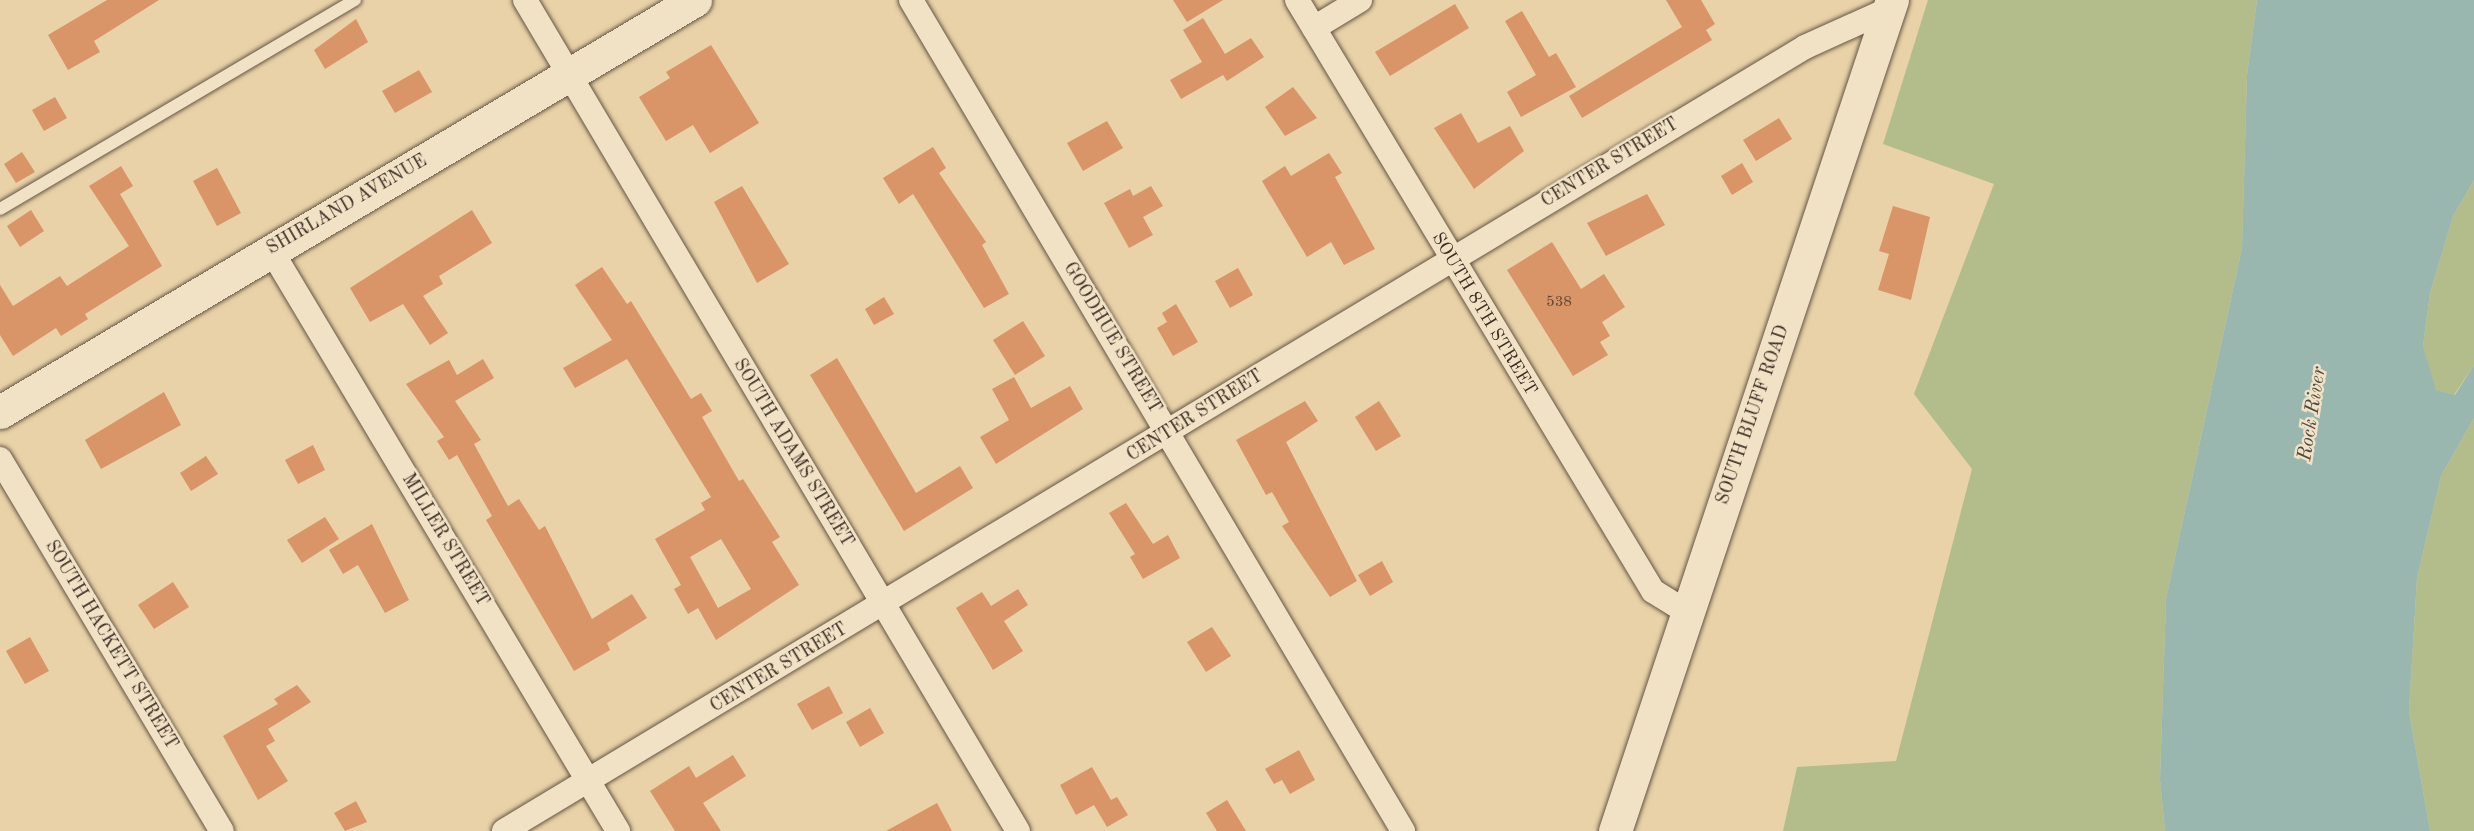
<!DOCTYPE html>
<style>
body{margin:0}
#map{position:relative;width:2474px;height:831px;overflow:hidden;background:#e9d2a8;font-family:"Old Standard TT",serif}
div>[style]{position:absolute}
.green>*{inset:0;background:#b2bd8b}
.water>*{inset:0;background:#99b6af}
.building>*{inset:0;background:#d99468}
.roads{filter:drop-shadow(0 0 2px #665645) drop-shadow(0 0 2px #665645)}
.lane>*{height:12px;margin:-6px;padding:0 6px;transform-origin:6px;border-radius:6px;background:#f1e2c6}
.street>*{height:24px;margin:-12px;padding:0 12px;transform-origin:12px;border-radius:12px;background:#f1e2c6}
.secondary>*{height:33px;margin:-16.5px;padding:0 16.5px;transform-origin:16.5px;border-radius:16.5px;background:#f1e2c6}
span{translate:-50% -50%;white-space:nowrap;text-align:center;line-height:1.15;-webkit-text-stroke:5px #f1e2c6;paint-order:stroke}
.number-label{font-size:15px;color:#624635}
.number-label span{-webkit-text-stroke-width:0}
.street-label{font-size:18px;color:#3b2c24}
.water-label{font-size:20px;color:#4e4840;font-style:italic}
</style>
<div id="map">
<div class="green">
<div style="clip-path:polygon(1928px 0,2257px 0,2247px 75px,2242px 248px,2166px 599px,2160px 780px,2165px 831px,1783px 831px,1797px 767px,1896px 761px,1972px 469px,1914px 394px,1994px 184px,1883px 144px)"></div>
<div style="clip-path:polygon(2474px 180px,2474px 365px,2454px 395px,2435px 390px,2423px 346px,2430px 293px,2453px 216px)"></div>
<div style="clip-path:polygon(2474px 418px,2474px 831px,2430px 831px,2409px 711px,2417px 578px,2441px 476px)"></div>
</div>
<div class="water">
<div style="clip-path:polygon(2257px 0,2474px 0,2474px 180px,2453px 216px,2430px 293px,2423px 346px,2436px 390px,2455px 395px,2474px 365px,2474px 418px,2441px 476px,2417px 578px,2409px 711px,2430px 831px,2165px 831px,2160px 780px,2166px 599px,2242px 248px,2247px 75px)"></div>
</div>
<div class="building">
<div style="clip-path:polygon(107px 0,159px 0,94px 41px,100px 52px,68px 70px,48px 35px)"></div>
<div style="clip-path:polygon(1173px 0,1223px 0,1187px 22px)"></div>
<div style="clip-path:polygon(1666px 0,1701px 0,1715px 24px,1706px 30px,1712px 40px,1582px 118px,1569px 96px,1682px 27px)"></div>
<div style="clip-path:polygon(1455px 4px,1469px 28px,1390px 76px,1375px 52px)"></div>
<div style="clip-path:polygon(1522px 11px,1549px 57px,1556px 53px,1576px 87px,1521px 117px,1507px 92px,1536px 75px,1505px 21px)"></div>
<div style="clip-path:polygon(1203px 18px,1225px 54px,1251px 38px,1264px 57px,1227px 81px,1223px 75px,1181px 99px,1170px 80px,1202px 62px,1183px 30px)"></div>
<div style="clip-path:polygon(356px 19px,368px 42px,325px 69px,314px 50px)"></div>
<div style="clip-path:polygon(711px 45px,759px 123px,710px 153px,693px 125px,666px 141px,639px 97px,670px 78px,666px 72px)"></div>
<div style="clip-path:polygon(419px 70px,432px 92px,395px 113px,382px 91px)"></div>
<div style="clip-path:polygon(1293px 87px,1317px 118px,1285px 136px,1265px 107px)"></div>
<div style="clip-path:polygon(55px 97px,67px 118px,44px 131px,32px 110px)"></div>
<div style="clip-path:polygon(1461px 113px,1478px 143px,1510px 126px,1524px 151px,1474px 189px,1434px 128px)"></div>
<div style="clip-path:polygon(1779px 118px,1792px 139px,1756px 161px,1743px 140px)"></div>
<div style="clip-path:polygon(1107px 121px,1123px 148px,1083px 171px,1067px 143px)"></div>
<div style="clip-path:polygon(933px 147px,946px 168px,939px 173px,986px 242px,982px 245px,1009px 294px,984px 308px,913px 194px,899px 204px,883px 178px)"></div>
<div style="clip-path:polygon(22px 152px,35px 172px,16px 183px,4px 164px)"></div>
<div style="clip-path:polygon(1329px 153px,1342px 173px,1335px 177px,1375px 249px,1344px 265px,1331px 242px,1307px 257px,1262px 181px,1285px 166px,1291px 176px)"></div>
<div style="clip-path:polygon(1742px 163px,1753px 182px,1732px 195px,1721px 176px)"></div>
<div style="clip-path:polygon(121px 166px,133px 186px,120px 194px,162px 266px,85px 314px,88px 319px,61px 336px,56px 328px,13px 356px,0 335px,0 285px,13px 306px,60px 276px,67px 286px,129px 246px,89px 186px)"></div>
<div style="clip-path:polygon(217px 168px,241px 213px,217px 226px,193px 181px)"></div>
<div style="clip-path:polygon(742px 186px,789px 264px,757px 283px,714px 202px)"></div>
<div style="clip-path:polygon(1151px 186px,1163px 206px,1143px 217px,1153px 235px,1129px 248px,1104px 203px,1130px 189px,1133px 196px)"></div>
<div style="clip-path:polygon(1647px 194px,1665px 225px,1606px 256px,1587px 223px)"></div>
<div style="clip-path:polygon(1893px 206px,1930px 217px,1911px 300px,1878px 290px,1889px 254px,1879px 251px)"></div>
<div style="clip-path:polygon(31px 210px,44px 231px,20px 247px,7px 226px)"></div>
<div style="clip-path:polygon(472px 210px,492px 243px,439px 276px,443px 284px,423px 296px,448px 333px,430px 345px,403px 304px,370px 322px,350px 288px)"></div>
<div style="clip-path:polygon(1552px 242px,1581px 289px,1604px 274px,1625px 307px,1602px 322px,1610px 336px,1600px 342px,1608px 355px,1573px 376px,1507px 270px)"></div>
<div style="clip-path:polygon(evenodd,602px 267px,627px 304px,631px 301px,691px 399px,701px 393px,712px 411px,702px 417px,739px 481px,743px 479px,780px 537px,772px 542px,799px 585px,716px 640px,698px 608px,688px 614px,674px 589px,681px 585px,655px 539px,705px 510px,701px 503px,711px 497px,627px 359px,575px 388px,563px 368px,612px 340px,575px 285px,602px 267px,721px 539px,751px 589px,718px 608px,690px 557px,721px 539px)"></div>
<div style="clip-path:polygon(1238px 268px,1253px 295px,1230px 308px,1215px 281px)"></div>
<div style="clip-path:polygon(884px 297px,894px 314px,874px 325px,865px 309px)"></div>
<div style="clip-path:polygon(1176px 304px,1198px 342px,1173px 356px,1157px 328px,1167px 322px,1162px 313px)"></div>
<div style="clip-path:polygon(1023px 321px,1045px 356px,1015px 375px,993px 340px)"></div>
<div style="clip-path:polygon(837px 358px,916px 493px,960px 466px,973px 488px,904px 531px,810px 375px)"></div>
<div style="clip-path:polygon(483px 359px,494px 378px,455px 401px,481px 440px,474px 444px,508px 506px,519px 499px,539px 530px,545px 526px,592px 619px,632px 594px,647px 618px,607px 643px,610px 650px,574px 671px,486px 520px,492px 516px,457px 455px,449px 460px,437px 441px,444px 437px,406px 384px,449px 360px,457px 375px)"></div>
<div style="clip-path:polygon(1014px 377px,1031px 408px,1070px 386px,1083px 409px,996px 464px,980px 437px,1009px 420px,992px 389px)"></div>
<div style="clip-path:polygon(164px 392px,181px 425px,101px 469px,85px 440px)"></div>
<div style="clip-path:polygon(1305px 401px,1318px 421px,1286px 442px,1357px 581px,1330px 597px,1282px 526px,1289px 522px,1272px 492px,1266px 495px,1236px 440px)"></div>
<div style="clip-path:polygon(1379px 401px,1401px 436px,1376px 451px,1355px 417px)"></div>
<div style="clip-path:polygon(313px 445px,325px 470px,298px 484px,285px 460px)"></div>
<div style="clip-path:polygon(206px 456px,218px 474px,191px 491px,180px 473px)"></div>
<div style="clip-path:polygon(1126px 503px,1153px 544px,1168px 535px,1180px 558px,1143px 579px,1130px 557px,1135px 554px,1109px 513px)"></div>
<div style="clip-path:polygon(325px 517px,339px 539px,302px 563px,287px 540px)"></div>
<div style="clip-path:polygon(372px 524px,409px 600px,385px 613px,358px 565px,343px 574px,329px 550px)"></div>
<div style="clip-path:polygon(1382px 561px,1393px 582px,1370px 596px,1358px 575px)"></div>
<div style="clip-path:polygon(173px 582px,189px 607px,154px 629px,138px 605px)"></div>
<div style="clip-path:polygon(1018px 589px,1028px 605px,1004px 621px,1023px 651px,993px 670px,956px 608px,982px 592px,991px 606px)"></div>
<div style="clip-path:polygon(1212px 627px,1231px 656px,1206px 672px,1187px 642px)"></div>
<div style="clip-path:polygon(30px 637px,49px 671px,25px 684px,6px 651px)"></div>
<div style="clip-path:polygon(297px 685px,311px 702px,268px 729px,275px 741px,266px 746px,288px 781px,258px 800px,223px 736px,278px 704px,274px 699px)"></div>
<div style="clip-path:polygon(829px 686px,843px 713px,812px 730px,797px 704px)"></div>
<div style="clip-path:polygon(870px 708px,884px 733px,860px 747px,846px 722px)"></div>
<div style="clip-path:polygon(1299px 750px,1315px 780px,1290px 794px,1282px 780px,1274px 784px,1265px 769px)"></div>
<div style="clip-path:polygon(733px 755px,746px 776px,703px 803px,721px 831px,675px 831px,650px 791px,689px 766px,696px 778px)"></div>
<div style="clip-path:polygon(1092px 767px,1111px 800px,1117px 797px,1128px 815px,1107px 827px,1094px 805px,1076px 815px,1060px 785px)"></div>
<div style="clip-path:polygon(1227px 800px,1246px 831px,1217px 831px,1206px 813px)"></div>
<div style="clip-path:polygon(356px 801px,367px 822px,345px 831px,334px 813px)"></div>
<div style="clip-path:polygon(937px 803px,952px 831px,886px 831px)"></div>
</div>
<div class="roads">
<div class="lane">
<div style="left:0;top:209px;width:412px;rotate:-30.5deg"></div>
</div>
<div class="street">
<div style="left:525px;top:0;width:966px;rotate:59.32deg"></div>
<div style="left:911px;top:0;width:966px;rotate:59.37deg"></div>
<div style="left:1297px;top:0;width:690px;rotate:58.94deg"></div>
<div style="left:1653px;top:591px;width:40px;rotate:32deg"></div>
<div style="left:1314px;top:28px;width:54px;rotate:-31.3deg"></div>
<div style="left:271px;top:250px;width:677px;rotate:59.15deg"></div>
<div style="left:0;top:459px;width:433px;rotate:59.2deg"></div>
<div style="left:504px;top:831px;width:1519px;rotate:-31.07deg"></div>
<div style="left:1805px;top:47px;width:92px;rotate:-24.3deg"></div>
</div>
<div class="secondary">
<div style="left:0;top:412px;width:808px;rotate:-30.66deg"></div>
<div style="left:1615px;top:831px;width:876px;rotate:-71.57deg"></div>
</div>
</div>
<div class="number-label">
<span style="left:1559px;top:303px">538</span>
</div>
<div class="street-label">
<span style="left:1610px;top:163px;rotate:-31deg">CENTER STREET</span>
<span style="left:347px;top:205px;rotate:-30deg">SHIRLAND AVENUE</span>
<span style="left:1484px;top:314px;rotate:59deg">SOUTH 8TH STREET</span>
<span style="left:1112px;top:338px;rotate:59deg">GOODHUE STREET</span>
<span style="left:1753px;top:415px;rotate:-71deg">SOUTH BLUFF ROAD</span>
<span style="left:1195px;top:416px;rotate:-32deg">CENTER STREET</span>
<span style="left:793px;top:453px;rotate:59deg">SOUTH ADAMS STREET</span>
<span style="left:445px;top:540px;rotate:59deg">MILLER STREET</span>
<span style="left:111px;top:645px;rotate:59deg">SOUTH HACKETT STREET</span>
<span style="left:779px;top:668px;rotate:-31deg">CENTER STREET</span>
</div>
<div class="water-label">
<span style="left:2313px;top:414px;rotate:-81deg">Rock River</span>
</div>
</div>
